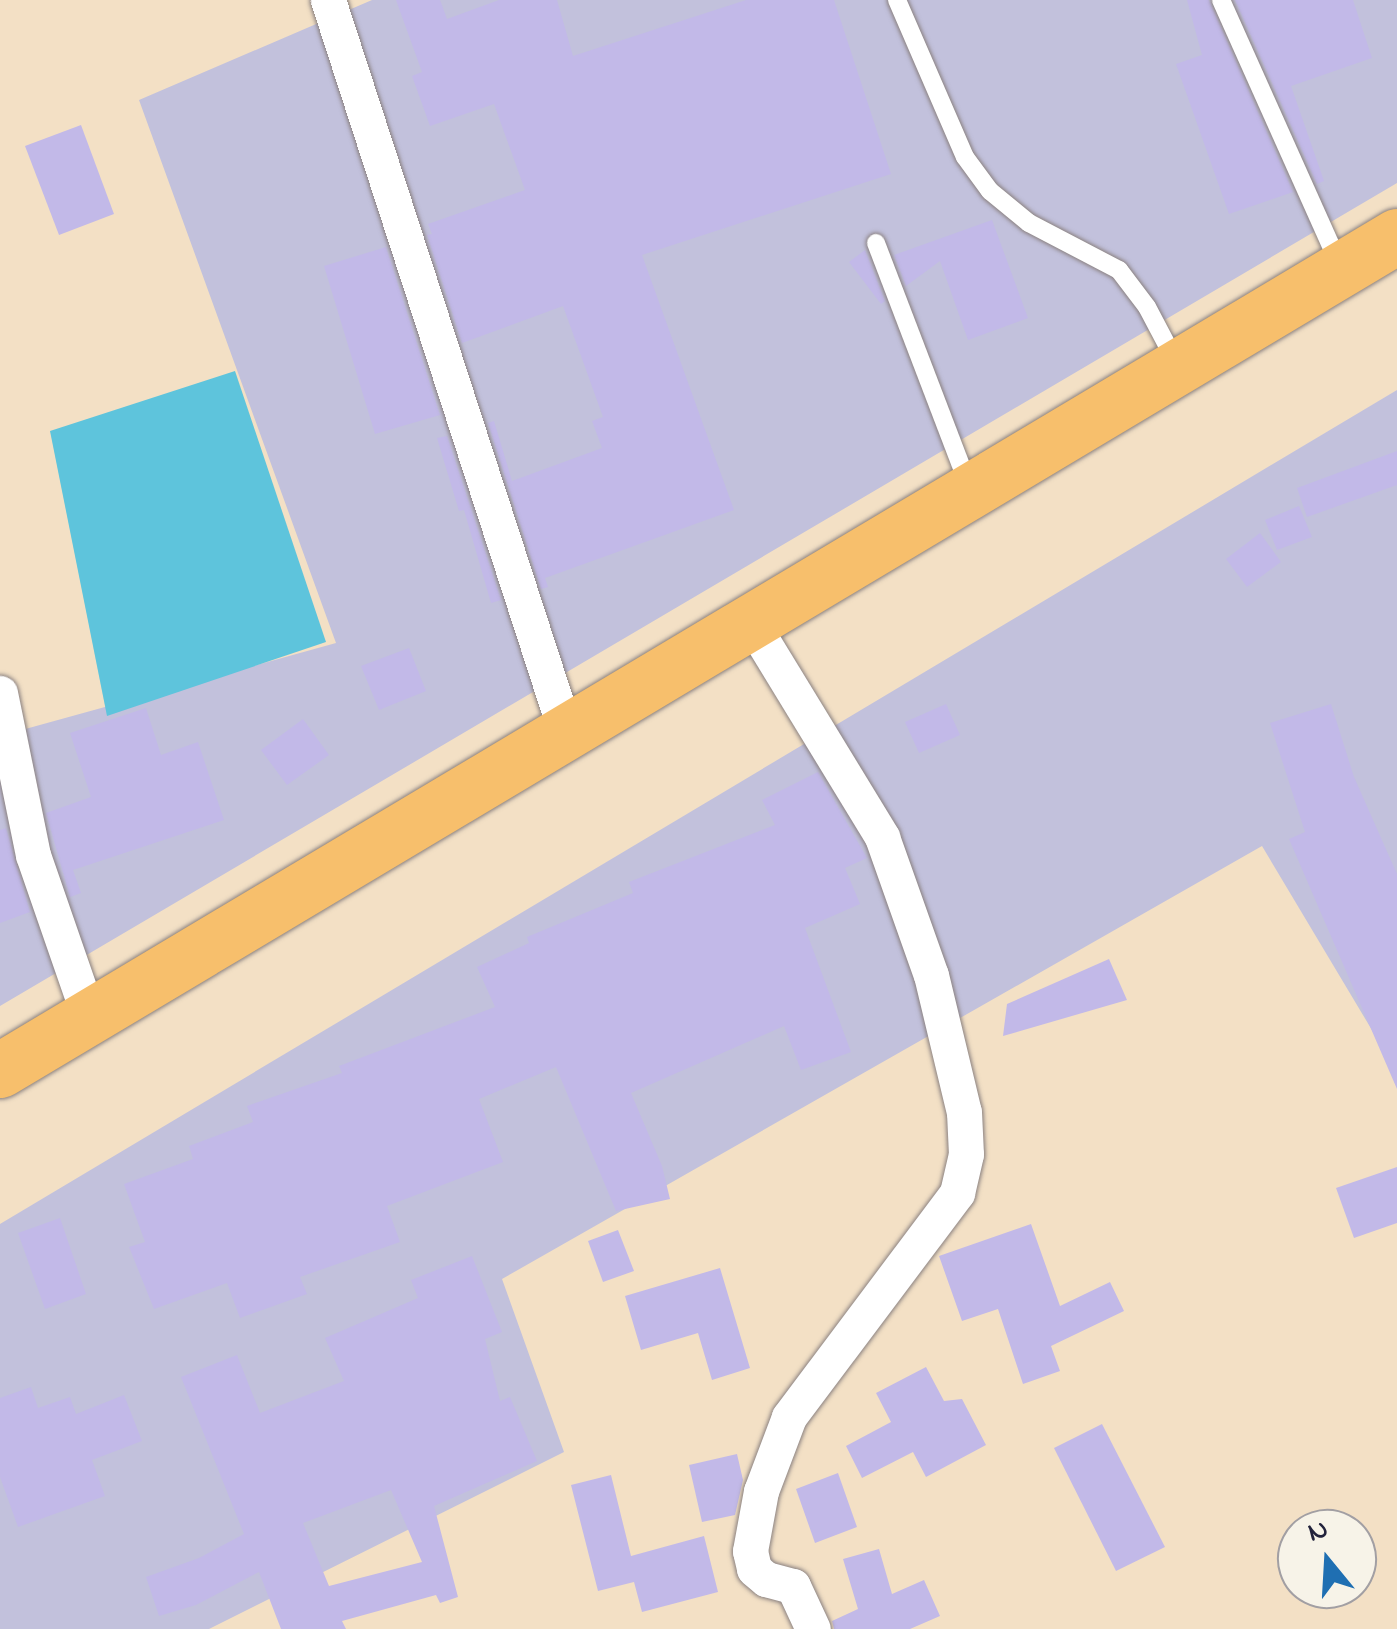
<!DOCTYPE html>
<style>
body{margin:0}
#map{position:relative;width:1397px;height:1629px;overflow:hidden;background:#f3e0c5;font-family:"Indie Flower",sans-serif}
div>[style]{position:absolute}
.industrial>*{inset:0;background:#c2c1dc}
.water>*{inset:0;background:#5ec4dc}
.building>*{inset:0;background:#c2b9e8}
.roads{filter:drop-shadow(0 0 2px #8a8180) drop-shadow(0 0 2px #8a8180)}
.lane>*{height:18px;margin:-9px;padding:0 9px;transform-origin:9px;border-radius:9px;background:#fff}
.street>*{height:35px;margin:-17.5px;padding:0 17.5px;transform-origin:17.5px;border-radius:17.5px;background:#fff}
.primary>*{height:55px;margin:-27.5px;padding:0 27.5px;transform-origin:27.5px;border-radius:27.5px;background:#f7bf6c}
span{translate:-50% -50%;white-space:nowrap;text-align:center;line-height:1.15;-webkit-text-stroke:9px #f7f3e8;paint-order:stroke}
.north{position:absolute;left:1277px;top:1509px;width:100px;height:100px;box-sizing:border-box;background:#f7f3e8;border:2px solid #a29fa3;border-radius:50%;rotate:342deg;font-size:28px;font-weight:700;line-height:40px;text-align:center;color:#22223b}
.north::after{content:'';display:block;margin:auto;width:35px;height:45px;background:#1f6fb2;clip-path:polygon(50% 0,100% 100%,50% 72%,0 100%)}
</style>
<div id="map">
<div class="industrial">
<div style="clip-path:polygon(372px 0,1397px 0,1397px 183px,0 1006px,0 736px,336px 643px,139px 100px)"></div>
<div style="clip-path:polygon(1397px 390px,1397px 1072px,1262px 846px,502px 1279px,564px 1452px,209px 1629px,0 1629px,0 1224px)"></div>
</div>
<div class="water">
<div style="clip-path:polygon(235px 371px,326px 642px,107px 716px,50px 431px)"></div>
</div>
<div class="building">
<div style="clip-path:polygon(396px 0,440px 0,447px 19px,499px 0,557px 0,573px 56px,746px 0,834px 0,891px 174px,642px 255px,734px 510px,545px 578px,548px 587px,541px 589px,488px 423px,494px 421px,512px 481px,602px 448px,592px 421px,603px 417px,563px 306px,462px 343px,427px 235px,432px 234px,428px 224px,525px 190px,494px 104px,430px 126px,412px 76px,422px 72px)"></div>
<div style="clip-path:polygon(1187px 0,1209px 0,1293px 192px,1229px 214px,1176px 64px,1202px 55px)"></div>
<div style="clip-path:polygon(1235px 0,1353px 0,1372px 58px,1291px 86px,1324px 181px,1317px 184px)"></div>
<div style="clip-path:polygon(81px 125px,114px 214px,59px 235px,25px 146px)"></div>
<div style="clip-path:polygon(992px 220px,1028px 318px,968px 340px,940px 261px,906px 286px,894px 255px)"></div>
<div style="clip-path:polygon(386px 247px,440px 415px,375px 434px,324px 266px)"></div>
<div style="clip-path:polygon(865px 250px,885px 301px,881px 304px,849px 262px)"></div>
<div style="clip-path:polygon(447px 436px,501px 600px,491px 603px,464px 510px,459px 511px,437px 438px)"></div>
<div style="clip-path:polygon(1397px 451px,1397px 485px,1307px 517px,1297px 488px)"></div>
<div style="clip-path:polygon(1299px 506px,1312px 537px,1277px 550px,1265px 520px)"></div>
<div style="clip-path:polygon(1260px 533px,1281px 562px,1247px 587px,1226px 559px)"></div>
<div style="clip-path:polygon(409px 648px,426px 691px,379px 710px,361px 666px)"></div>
<div style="clip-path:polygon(946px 704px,960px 735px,919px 753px,905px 722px)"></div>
<div style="clip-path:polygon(1331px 704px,1354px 777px,1397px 874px,1397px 1089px,1289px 839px,1305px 832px,1270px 723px)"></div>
<div style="clip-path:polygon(146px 708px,161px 755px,198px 742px,224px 820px,73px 870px,81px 893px,70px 897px,46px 813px,91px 797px,70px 733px)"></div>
<div style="clip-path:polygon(303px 719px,329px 755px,287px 785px,261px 750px)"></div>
<div style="clip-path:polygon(818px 772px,867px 858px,845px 868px,860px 904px,805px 928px,851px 1052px,801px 1070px,784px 1026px,631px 1093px,662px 1166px,670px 1199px,616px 1211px,556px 1067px,479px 1099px,503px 1162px,387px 1206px,400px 1242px,300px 1277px,307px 1294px,240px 1318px,227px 1283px,154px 1309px,129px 1247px,145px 1242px,124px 1184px,193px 1159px,189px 1146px,253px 1122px,247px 1106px,342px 1073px,339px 1066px,495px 1007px,477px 967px,529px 943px,527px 937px,633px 893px,629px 882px,775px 825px,762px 800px)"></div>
<div style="clip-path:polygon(6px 828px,30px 912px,0 923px,0 830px)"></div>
<div style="clip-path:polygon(1109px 959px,1127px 1000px,1003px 1036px,1007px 1004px)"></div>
<div style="clip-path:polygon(1397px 1167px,1397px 1223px,1354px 1238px,1336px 1188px)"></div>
<div style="clip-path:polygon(60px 1218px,86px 1294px,45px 1309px,18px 1233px)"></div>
<div style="clip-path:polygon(1031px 1224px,1060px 1306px,1110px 1282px,1124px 1311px,1051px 1346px,1060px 1371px,1023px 1384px,998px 1309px,962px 1321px,939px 1256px)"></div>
<div style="clip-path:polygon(618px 1230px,634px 1271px,603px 1282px,588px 1241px)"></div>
<div style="clip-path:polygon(evenodd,472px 1256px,502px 1332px,485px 1339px,500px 1401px,510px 1397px,537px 1461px,434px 1506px,458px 1597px,440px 1603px,436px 1595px,342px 1621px,346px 1629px,281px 1629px,259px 1572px,196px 1605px,159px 1616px,146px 1577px,199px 1558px,244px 1534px,181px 1377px,237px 1355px,260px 1413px,344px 1381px,325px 1338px,418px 1298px,411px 1280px,472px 1256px,391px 1490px,422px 1562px,329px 1586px,303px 1523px,391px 1490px)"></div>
<div style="clip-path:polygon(720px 1268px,750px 1368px,712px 1380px,698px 1333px,641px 1350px,625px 1296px)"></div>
<div style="clip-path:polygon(926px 1367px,944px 1401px,962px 1399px,986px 1445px,926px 1477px,913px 1452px,862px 1478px,846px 1446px,891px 1422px,876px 1393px)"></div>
<div style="clip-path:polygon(31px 1387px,38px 1408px,70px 1397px,76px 1414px,124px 1395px,142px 1441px,92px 1460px,105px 1496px,18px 1527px,0 1477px,0 1398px)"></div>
<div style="clip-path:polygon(1102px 1424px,1165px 1547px,1116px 1571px,1054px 1448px)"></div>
<div style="clip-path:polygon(737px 1454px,743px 1480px,735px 1515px,702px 1522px,689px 1465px)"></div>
<div style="clip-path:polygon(838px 1473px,857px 1527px,815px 1543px,796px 1489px)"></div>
<div style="clip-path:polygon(611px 1475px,631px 1556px,704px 1536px,718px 1592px,642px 1612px,634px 1582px,598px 1591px,571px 1485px)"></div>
<div style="clip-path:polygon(879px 1549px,892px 1594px,924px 1580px,940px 1616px,910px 1629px,834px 1629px,832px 1621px,858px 1609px,843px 1559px)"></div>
</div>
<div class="roads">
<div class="lane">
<div style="left:897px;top:0;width:171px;rotate:66.6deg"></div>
<div style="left:965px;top:157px;width:42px;rotate:53.7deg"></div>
<div style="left:990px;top:191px;width:50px;rotate:39.4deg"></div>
<div style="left:1029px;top:223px;width:102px;rotate:27.6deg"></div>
<div style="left:1119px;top:270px;width:46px;rotate:52.9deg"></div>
<div style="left:1147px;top:307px;width:62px;rotate:62.2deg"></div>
<div style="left:1221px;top:0;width:289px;rotate:65.9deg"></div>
<div style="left:876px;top:243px;width:260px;rotate:69.1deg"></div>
</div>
<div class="street">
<div style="left:328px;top:0;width:771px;rotate:72.01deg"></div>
<div style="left:751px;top:622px;width:252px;rotate:58.6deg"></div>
<div style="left:882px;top:837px;width:146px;rotate:70.5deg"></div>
<div style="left:931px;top:975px;width:141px;rotate:76.5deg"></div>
<div style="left:964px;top:1112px;width:42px;rotate:87.3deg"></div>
<div style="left:966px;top:1154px;width:40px;rotate:103deg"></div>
<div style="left:957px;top:1193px;width:280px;rotate:126.9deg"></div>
<div style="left:789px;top:1417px;width:79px;rotate:110.7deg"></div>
<div style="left:761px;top:1491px;width:61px;rotate:100.4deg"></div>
<div style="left:750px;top:1551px;width:18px;rotate:77deg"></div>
<div style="left:754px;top:1569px;width:16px;rotate:40deg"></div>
<div style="left:766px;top:1579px;width:28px;rotate:15deg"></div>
<div style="left:793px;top:1586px;width:47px;rotate:65.1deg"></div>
<div style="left:0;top:693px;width:165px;rotate:78.5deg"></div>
<div style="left:33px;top:855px;width:171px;rotate:70.9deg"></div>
</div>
<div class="primary">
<div style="left:0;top:1070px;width:1627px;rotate:-30.84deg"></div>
</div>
</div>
<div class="north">N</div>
</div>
